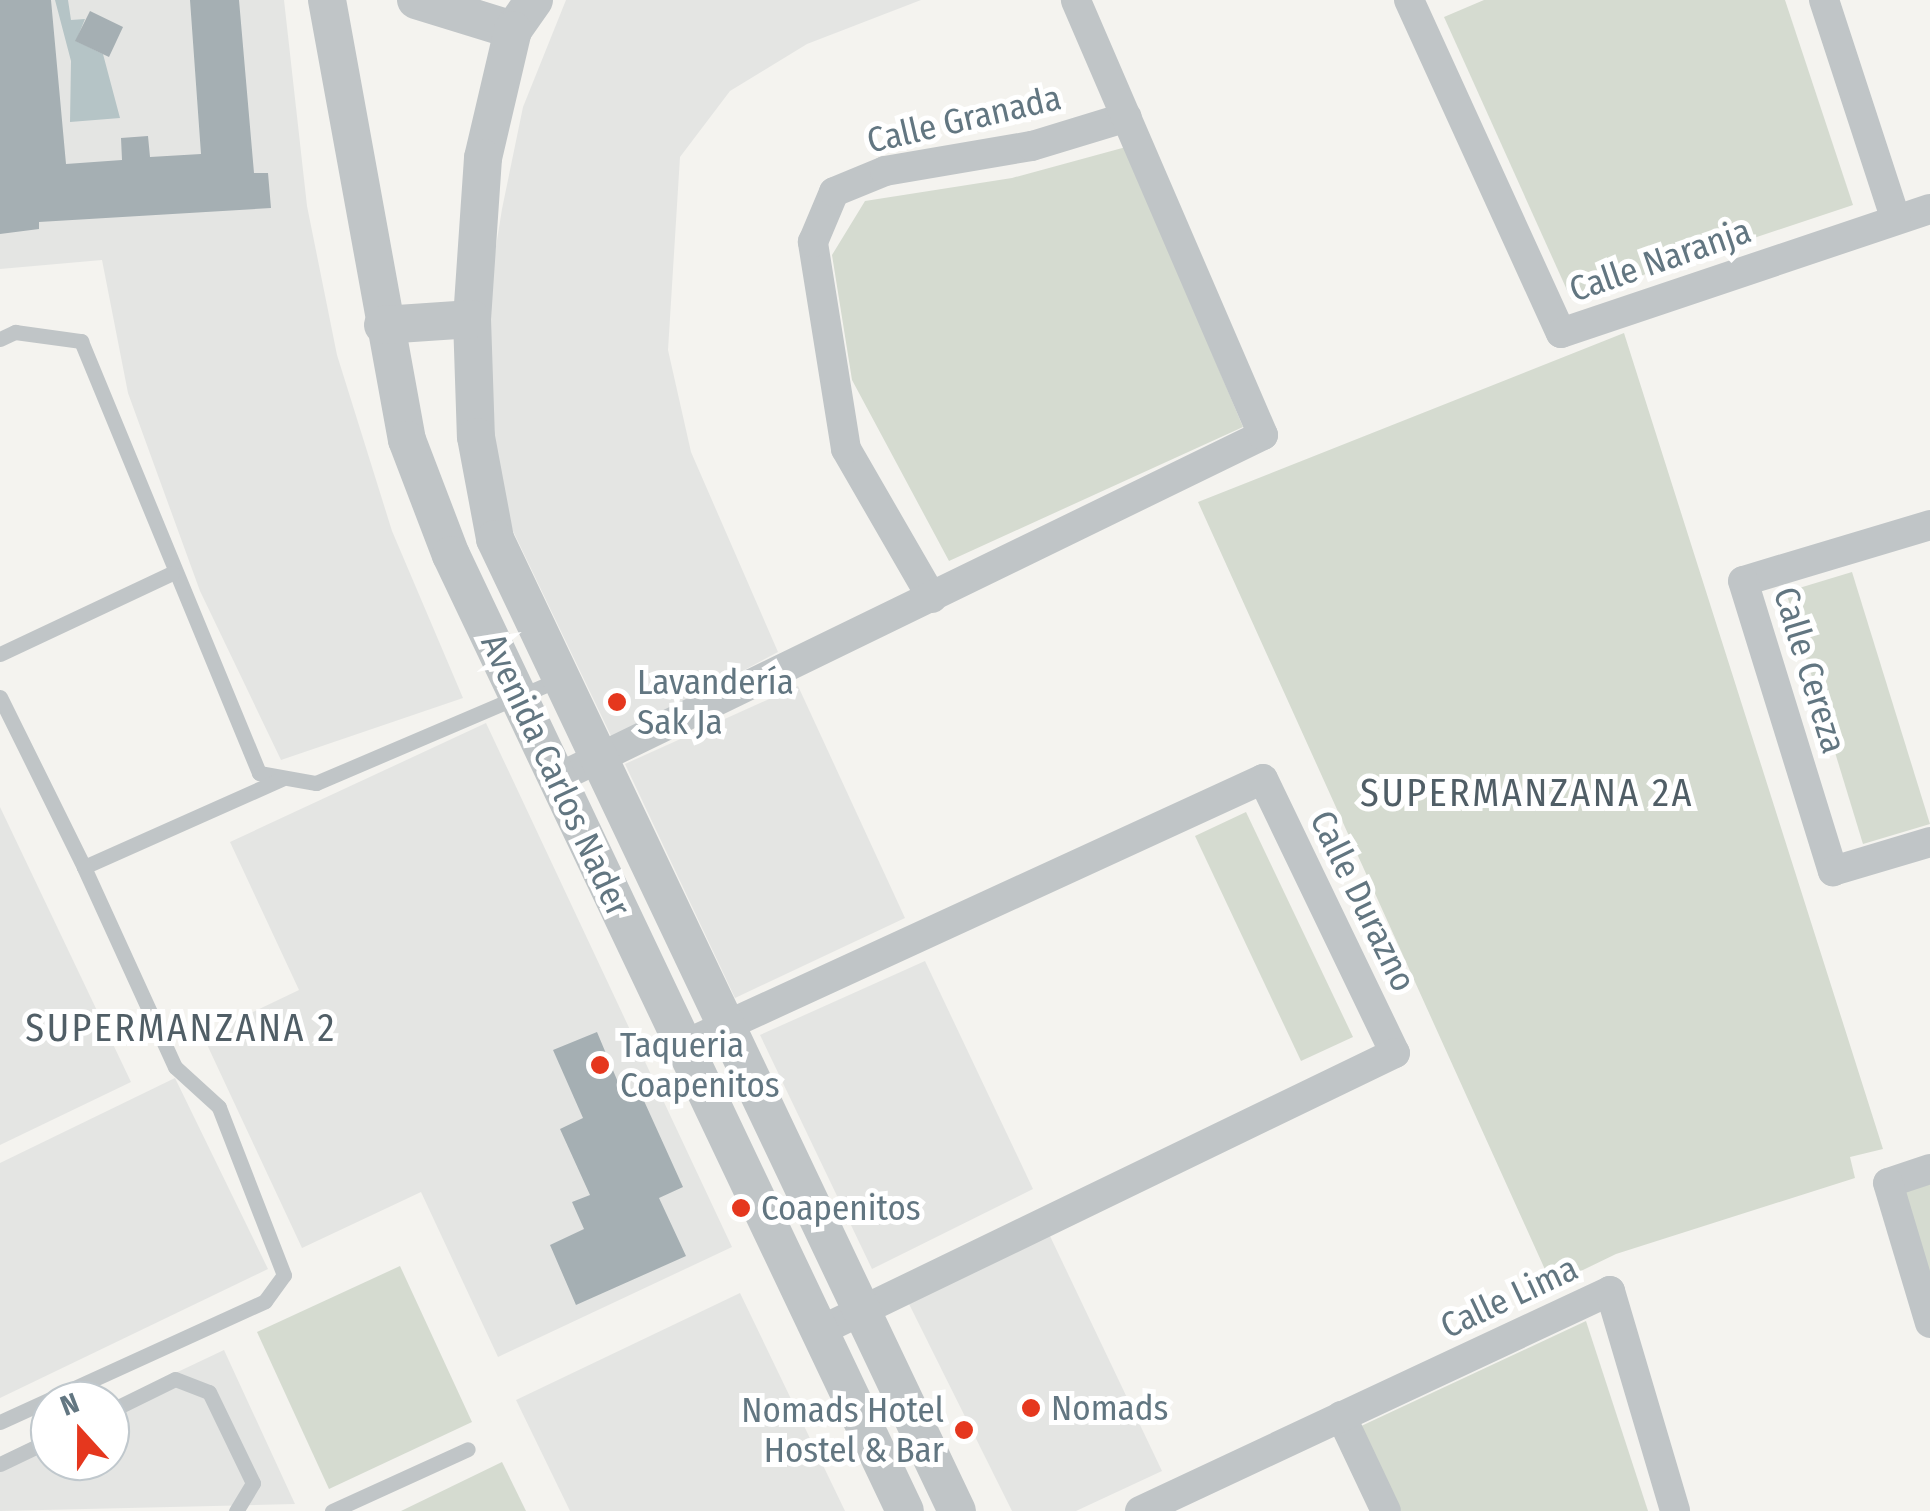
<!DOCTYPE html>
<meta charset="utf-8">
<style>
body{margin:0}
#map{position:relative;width:1930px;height:1511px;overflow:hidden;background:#f4f3ef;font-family:"Fira Sans Condensed",sans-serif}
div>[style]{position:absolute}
.built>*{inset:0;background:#e4e5e3}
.green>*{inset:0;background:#d5dbd0}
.water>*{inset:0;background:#b5c4c6}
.building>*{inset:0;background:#a5afb3}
.service>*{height:15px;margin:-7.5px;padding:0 7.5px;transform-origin:7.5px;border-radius:7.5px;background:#c0c5c7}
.minor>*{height:30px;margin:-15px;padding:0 15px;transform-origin:15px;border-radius:15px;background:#c0c5c7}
.tertiary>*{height:38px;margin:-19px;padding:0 19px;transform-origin:19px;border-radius:19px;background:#c0c5c7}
.dots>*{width:28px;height:28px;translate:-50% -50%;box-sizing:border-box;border:5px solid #fff;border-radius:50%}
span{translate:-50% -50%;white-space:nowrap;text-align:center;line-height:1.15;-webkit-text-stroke:10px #fff;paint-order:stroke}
.street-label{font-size:35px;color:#627681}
.poi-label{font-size:35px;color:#627681}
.left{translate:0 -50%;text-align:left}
.right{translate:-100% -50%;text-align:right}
.neighbourhood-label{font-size:38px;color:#505e66;letter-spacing:2.5px}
.north{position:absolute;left:30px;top:1381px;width:100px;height:100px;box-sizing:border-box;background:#fff;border:2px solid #c0c8cd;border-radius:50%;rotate:339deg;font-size:28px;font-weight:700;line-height:40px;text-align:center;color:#627681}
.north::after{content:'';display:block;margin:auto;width:35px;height:45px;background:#e5371e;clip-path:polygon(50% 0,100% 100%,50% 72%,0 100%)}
</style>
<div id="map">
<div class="built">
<div style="clip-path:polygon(0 0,284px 0,307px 206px,337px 355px,392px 531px,463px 698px,281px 760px,200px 591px,128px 393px,102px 260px,0 269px)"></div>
<div style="clip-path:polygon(566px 0,921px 0,807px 44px,730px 91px,680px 157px,668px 350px,691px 452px,778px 652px,613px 740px,512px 529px,488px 433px,482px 334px,502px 209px,523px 107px)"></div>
<div style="clip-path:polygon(798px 686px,905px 918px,735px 998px,625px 764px)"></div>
<div style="clip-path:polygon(486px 723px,732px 1247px,498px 1357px,421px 1192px,302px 1248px,203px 1036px,299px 990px,230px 842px)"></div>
<div style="clip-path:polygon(0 807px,131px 1082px,0 1145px)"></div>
<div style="clip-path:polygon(925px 961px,1033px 1189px,872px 1269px,760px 1035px)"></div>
<div style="clip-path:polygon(175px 1078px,268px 1269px,0 1398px,0 1163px)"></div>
<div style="clip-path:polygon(1049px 1234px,1162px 1471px,1076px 1511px,1012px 1511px,909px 1304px)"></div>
<div style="clip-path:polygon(740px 1293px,845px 1511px,570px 1511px,516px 1400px)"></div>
<div style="clip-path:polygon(224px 1350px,295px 1504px,0 1511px,0 1457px,50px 1433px,50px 1461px,110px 1461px,110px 1404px)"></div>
</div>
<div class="green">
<div style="clip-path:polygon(1484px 0,1785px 0,1853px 205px,1571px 299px,1444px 17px)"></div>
<div style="clip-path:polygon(1126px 147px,1243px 427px,949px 561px,852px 380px,832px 255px,865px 201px,1012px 178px)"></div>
<div style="clip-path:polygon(1624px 333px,1883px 1149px,1850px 1157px,1855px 1178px,1616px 1254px,1552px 1285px,1198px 502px)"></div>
<div style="clip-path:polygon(1852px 572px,1930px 824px,1863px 844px,1786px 592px)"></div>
<div style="clip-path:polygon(1246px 812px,1353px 1037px,1301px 1061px,1195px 836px)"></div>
<div style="clip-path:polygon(1930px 1184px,1930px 1275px,1902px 1193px)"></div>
<div style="clip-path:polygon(400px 1266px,472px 1422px,329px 1489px,257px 1332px)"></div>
<div style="clip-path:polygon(1586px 1321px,1648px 1511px,1401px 1511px,1359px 1427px)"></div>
<div style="clip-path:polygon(502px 1462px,526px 1511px,401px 1511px)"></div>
</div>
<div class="water">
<div style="clip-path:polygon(55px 0,68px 0,71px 20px,85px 19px,76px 41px,103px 54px,120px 118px,70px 122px,71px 61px)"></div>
</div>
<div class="building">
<div style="clip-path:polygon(0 0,51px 0,66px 164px,122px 160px,121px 138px,148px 136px,150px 157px,201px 154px,190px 0,239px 0,254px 173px,268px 173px,271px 208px,39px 222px,39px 229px,0 234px)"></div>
<div style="clip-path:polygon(90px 11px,123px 27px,109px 57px,75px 41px)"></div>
<div style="clip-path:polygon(597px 1032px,625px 1099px,640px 1092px,683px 1187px,659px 1198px,686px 1256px,576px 1305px,550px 1245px,584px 1229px,572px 1202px,590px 1195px,560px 1129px,583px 1118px,553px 1050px)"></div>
</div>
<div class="service">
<div style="left:0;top:339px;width:17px;rotate:-25deg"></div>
<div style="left:15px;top:332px;width:67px;rotate:7.8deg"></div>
<div style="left:81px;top:341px;width:467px;rotate:67.6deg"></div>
<div style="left:259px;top:773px;width:58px;rotate:10deg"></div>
<div style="left:316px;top:783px;width:267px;rotate:-23.1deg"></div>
<div style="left:0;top:654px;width:190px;rotate:-25.2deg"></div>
<div style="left:0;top:697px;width:190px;rotate:63.7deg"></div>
<div style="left:84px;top:867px;width:217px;rotate:-24deg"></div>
<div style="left:110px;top:1411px;width:72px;rotate:-26.2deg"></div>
<div style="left:175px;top:1379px;width:36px;rotate:21deg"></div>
<div style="left:209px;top:1392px;width:101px;rotate:64.2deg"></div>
<div style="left:253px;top:1483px;width:33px;rotate:121deg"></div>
<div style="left:0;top:1422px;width:291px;rotate:-24.5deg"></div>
<div style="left:265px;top:1301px;width:32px;rotate:-54deg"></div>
<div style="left:284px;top:1275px;width:180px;rotate:-111.2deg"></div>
<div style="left:219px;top:1107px;width:59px;rotate:-137.7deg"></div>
<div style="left:175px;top:1067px;width:220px;rotate:-114.5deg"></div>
<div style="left:0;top:1464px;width:55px;rotate:-25.6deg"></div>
<div style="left:332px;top:1511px;width:149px;rotate:-24.5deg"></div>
</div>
<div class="minor">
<div style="left:1409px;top:0;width:366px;rotate:65.5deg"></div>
<div style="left:1561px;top:333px;width:389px;rotate:-18.6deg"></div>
<div style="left:1824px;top:0;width:231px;rotate:71.9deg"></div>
<div style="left:1930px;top:525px;width:195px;rotate:163.3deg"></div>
<div style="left:1743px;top:581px;width:304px;rotate:72.8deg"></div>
<div style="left:1833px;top:871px;width:101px;rotate:-16.6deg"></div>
<div style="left:932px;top:598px;width:172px;rotate:-120deg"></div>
<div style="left:846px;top:449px;width:210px;rotate:-99.1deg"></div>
<div style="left:813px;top:242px;width:54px;rotate:-67.2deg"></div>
<div style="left:834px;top:192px;width:55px;rotate:-22.4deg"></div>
<div style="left:885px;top:171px;width:149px;rotate:-9.7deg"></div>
<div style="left:1032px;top:146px;width:99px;rotate:-17deg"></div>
<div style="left:558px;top:778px;width:784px;rotate:-25.94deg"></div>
<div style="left:1263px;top:435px;width:473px;rotate:-113.3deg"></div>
<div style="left:684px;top:1045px;width:637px;rotate:-24.67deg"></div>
<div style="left:1263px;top:779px;width:304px;rotate:64.3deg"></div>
<div style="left:1395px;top:1053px;width:639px;rotate:154.2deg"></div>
<div style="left:1930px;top:1169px;width:44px;rotate:161.6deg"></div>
<div style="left:1888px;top:1183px;width:146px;rotate:73.3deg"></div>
<div style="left:1341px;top:1416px;width:105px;rotate:64.7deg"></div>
<div style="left:1140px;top:1511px;width:519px;rotate:-25.08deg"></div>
<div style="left:1610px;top:1291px;width:229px;rotate:73.5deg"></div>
</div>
<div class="tertiary">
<div style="left:327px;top:0;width:447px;rotate:79.7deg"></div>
<div style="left:407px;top:440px;width:123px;rotate:69.1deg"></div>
<div style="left:451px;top:555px;width:1058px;rotate:64.6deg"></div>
<div style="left:416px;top:0;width:102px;rotate:17.2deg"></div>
<div style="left:534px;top:0;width:37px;rotate:125deg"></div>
<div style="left:513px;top:30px;width:131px;rotate:103.2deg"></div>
<div style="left:483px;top:158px;width:161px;rotate:93.9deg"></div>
<div style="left:472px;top:319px;width:118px;rotate:88.1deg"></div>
<div style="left:476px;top:437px;width:104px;rotate:79.4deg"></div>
<div style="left:495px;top:539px;width:1076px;rotate:64.58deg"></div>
<div style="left:383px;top:325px;width:89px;rotate:-3.9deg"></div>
</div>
<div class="dots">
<div style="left:617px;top:702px;background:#e5371e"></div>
<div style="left:600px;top:1065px;background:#e5371e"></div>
<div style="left:741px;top:1208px;background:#e5371e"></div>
<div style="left:1031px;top:1408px;background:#e5371e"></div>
<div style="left:964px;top:1430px;background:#e5371e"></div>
</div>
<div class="street-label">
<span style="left:964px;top:119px;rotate:-13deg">Calle Granada</span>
<span style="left:1660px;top:260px;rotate:-19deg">Calle Naranja</span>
<span style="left:1810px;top:670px;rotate:73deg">Calle Cereza</span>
<span style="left:556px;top:775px;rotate:65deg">Avenida Carlos Nader</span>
<span style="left:1363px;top:901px;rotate:64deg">Calle Durazno</span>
<span style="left:1509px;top:1297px;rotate:-25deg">Calle Lima</span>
</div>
<div class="poi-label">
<span class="left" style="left:637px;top:702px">Lavandería<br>Sak Ja</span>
<span class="left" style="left:620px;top:1065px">Taqueria<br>Coapenitos</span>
<span class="left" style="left:761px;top:1208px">Coapenitos</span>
<span class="left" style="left:1051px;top:1408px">Nomads</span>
<span class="right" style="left:944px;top:1430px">Nomads Hotel<br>Hostel &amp; Bar</span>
</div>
<div class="neighbourhood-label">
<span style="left:1527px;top:794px">SUPERMANZANA 2A</span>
<span style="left:181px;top:1029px">SUPERMANZANA 2</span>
</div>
<div class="north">N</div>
</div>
